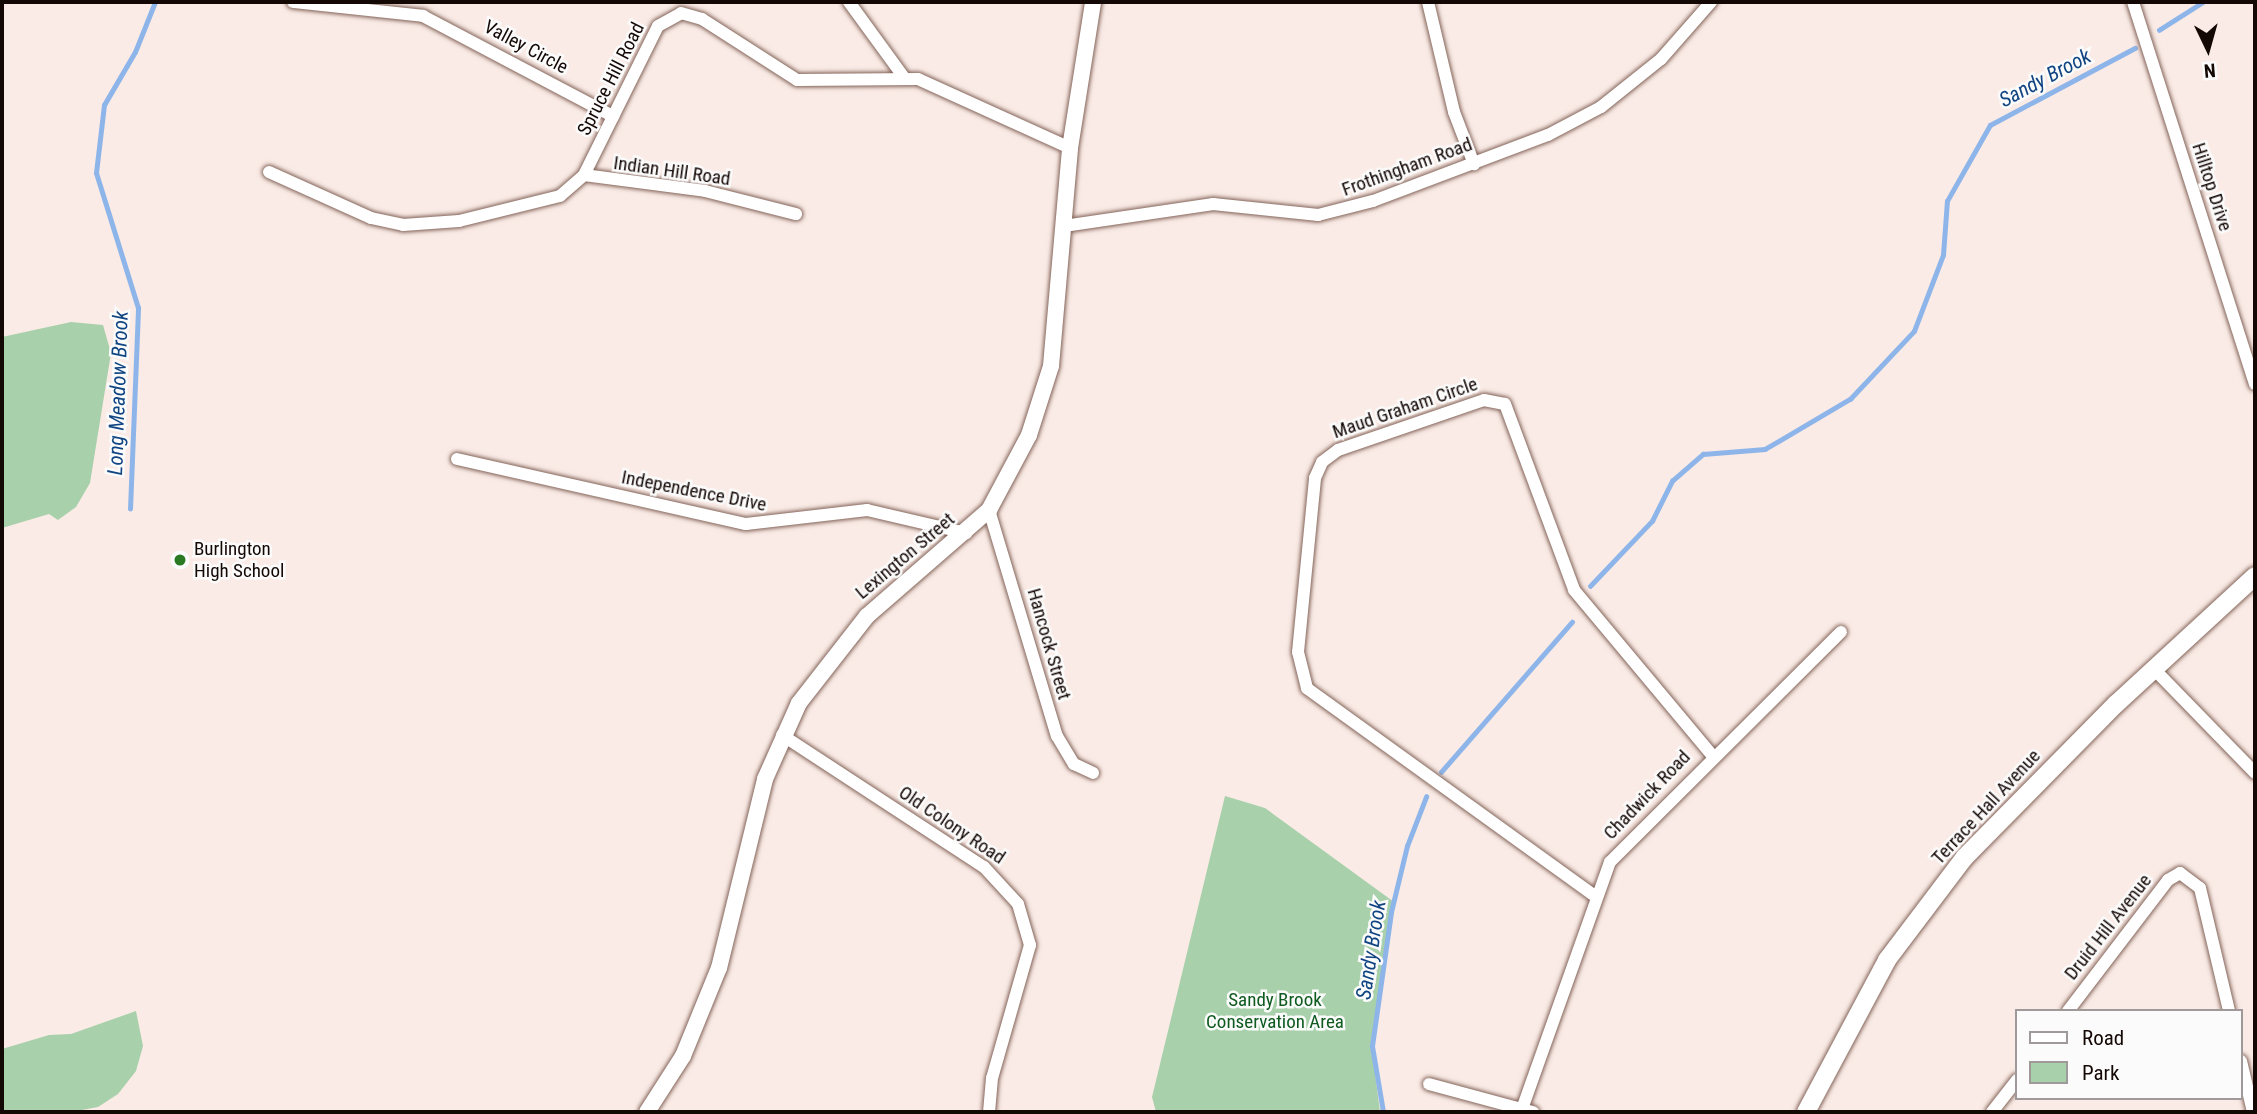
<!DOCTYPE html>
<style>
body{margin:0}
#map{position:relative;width:2257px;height:1114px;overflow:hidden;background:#faebe6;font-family:"Roboto Condensed",sans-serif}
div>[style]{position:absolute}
.green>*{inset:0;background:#a8d0ab}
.stream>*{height:4.5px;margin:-2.25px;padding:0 2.25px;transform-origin:2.25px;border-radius:2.25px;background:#8eb5e9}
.roads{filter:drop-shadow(0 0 2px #836459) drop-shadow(0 0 2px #836459)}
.minor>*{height:12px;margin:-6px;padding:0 6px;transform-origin:6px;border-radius:6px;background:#fff}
.tertiary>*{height:16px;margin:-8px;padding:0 8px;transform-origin:8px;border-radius:8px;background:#fff}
.secondary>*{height:18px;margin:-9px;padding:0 9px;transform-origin:9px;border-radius:9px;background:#fff}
.dots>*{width:19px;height:19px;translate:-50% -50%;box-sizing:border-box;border:4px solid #fbfbfb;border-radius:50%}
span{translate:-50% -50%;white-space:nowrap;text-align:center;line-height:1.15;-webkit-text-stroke:5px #fbfbfb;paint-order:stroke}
.street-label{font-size:19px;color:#140805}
.poi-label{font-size:19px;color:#140805}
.left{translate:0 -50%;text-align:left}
.park-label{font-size:19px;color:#0e5a1f}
.water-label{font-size:21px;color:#114582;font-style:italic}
.frame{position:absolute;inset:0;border:4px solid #140805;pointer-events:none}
.legend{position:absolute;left:2015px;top:1009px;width:228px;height:91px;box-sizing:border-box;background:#fbfbfb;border:2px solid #9f9a99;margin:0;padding:9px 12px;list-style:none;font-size:21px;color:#140805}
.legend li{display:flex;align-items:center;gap:14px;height:35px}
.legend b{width:35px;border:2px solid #9f9a99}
.north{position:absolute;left:2173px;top:14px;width:70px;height:70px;-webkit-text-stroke:5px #fbfbfb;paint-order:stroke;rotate:175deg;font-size:19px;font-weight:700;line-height:28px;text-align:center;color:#140805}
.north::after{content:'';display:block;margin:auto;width:24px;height:32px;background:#140805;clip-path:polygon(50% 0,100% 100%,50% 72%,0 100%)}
</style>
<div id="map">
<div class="green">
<div style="clip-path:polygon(71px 322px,103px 325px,111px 353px,90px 483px,76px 507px,58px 520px,49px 514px,2px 528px,2px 337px)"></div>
<div style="clip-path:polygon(1225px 796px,1265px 808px,1394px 902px,1371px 1042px,1380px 1112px,1156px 1112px,1152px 1097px)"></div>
<div style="clip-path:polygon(136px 1011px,143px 1046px,136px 1071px,118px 1094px,98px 1107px,71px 1112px,2px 1112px,2px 1049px,49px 1035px,71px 1034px)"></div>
</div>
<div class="stream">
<div style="left:2159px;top:30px;width:52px;rotate:-32.5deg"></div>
<div style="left:130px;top:509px;width:201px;rotate:-87.7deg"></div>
<div style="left:138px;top:308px;width:141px;rotate:-107.3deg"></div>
<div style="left:96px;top:173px;width:68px;rotate:-83.3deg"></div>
<div style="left:104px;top:105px;width:61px;rotate:-59.7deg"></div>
<div style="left:135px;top:52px;width:54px;rotate:-68.2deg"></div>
<div style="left:1590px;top:586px;width:90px;rotate:-46.4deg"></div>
<div style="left:1652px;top:521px;width:45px;rotate:-63.4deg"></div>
<div style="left:1672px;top:481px;width:41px;rotate:-41.1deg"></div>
<div style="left:1703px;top:454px;width:62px;rotate:-4.6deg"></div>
<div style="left:1765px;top:449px;width:99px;rotate:-30.5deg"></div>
<div style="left:1850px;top:399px;width:93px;rotate:-46.7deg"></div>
<div style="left:1914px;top:331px;width:81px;rotate:-69.1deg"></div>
<div style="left:1943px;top:255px;width:54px;rotate:-85.8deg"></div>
<div style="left:1947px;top:201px;width:87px;rotate:-60.5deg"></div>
<div style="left:1990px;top:125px;width:164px;rotate:-28deg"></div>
<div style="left:1441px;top:772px;width:199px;rotate:-48.9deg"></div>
<div style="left:1383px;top:1112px;width:67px;rotate:-99.5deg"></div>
<div style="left:1372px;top:1046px;width:135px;rotate:-81.9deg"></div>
<div style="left:1391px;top:912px;width:68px;rotate:-76.4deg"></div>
<div style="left:1407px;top:846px;width:53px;rotate:-68.8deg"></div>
</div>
<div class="roads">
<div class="minor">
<div style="left:293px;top:2px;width:131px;rotate:6.1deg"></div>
<div style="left:423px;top:16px;width:215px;rotate:27.8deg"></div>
<div style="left:849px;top:2px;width:92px;rotate:53.9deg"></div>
<div style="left:1428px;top:2px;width:113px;rotate:76.7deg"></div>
<div style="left:1454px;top:112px;width:56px;rotate:69deg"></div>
<div style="left:2133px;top:2px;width:401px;rotate:72.3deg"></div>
<div style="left:269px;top:172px;width:112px;rotate:24.3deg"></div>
<div style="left:371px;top:218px;width:33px;rotate:12deg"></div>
<div style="left:403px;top:225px;width:56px;rotate:-4.1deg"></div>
<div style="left:459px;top:221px;width:104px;rotate:-13.9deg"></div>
<div style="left:560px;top:196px;width:32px;rotate:-41deg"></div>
<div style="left:584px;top:175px;width:166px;rotate:-63.6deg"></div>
<div style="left:658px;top:26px;width:26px;rotate:-29deg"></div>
<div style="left:681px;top:13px;width:22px;rotate:16deg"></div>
<div style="left:702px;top:19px;width:113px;rotate:32.7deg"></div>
<div style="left:797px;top:80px;width:121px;rotate:-0.5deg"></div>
<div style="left:918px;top:79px;width:167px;rotate:24.4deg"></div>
<div style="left:584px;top:175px;width:122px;rotate:7.5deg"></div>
<div style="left:705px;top:191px;width:94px;rotate:14.2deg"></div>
<div style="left:1064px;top:226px;width:151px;rotate:-8.4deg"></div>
<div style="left:1213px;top:204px;width:106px;rotate:6deg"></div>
<div style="left:1318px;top:215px;width:57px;rotate:-14.3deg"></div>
<div style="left:1373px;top:201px;width:187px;rotate:-20.7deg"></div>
<div style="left:1548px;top:135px;width:60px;rotate:-27.8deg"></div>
<div style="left:1601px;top:107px;width:77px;rotate:-38.7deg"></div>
<div style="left:1661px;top:59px;width:76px;rotate:-48.7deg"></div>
<div style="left:457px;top:459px;width:296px;rotate:12.7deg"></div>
<div style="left:746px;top:524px;width:122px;rotate:-6.6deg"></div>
<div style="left:867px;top:510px;width:102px;rotate:13.1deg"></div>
<div style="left:989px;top:510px;width:236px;rotate:73.3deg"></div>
<div style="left:1057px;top:736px;width:33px;rotate:59deg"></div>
<div style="left:1074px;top:764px;width:21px;rotate:25deg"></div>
<div style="left:2154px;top:669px;width:145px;rotate:45.8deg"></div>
<div style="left:782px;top:735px;width:241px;rotate:33.2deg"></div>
<div style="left:984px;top:867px;width:50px;rotate:47.4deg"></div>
<div style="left:1018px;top:904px;width:43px;rotate:73.7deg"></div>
<div style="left:1030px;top:945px;width:138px;rotate:105.9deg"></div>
<div style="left:992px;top:1078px;width:34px;rotate:95deg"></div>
<div style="left:1595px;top:896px;width:355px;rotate:-144.2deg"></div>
<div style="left:1307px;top:688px;width:37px;rotate:-104deg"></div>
<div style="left:1298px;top:652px;width:175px;rotate:-84.4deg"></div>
<div style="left:1315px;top:478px;width:17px;rotate:-66deg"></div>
<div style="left:1322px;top:462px;width:20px;rotate:-37deg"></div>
<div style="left:1338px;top:450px;width:154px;rotate:-18.9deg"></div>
<div style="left:1484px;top:400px;width:21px;rotate:11deg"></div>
<div style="left:1505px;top:404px;width:198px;rotate:69.6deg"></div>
<div style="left:1574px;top:590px;width:217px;rotate:50.1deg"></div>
<div style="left:2068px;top:1011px;width:165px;rotate:-52.6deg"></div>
<div style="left:2168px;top:880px;width:14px;rotate:-30deg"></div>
<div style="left:2180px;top:873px;width:25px;rotate:37deg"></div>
<div style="left:2200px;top:888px;width:126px;rotate:76.7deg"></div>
<div style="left:2241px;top:1061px;width:52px;rotate:76.8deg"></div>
<div style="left:1429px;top:1084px;width:108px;rotate:15.1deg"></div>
<div style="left:1522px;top:1109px;width:262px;rotate:-70.4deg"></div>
<div style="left:1610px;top:862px;width:326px;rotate:-44.9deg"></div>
<div style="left:1992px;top:1112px;width:41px;rotate:-52deg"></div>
</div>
<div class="tertiary">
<div style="left:647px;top:1112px;width:67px;rotate:-57.3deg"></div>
<div style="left:683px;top:1056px;width:95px;rotate:-67.8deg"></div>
<div style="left:719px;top:968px;width:195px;rotate:-76.3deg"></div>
<div style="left:765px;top:779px;width:83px;rotate:-65.9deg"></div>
<div style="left:799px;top:703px;width:110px;rotate:-52deg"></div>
<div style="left:867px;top:616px;width:162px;rotate:-41deg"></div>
<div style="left:989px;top:510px;width:85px;rotate:-61.9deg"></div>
<div style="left:1029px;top:435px;width:72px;rotate:-72.3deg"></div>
<div style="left:1051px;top:366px;width:219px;rotate:-85deg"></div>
<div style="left:1070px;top:148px;width:148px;rotate:-81deg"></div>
</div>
<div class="secondary">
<div style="left:1806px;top:1112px;width:172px;rotate:-61.9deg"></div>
<div style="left:1887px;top:960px;width:129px;rotate:-52.9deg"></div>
<div style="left:1965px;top:857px;width:215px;rotate:-45.4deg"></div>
<div style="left:2116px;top:704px;width:189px;rotate:-42.6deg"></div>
</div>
</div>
<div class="dots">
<div style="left:180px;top:560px;background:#2a7a24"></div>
</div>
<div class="street-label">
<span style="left:526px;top:47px;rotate:28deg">Valley Circle</span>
<span style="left:611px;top:79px;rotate:-63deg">Spruce Hill Road</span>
<span style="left:1407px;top:167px;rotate:-20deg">Frothingham Road</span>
<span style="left:672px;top:171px;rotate:8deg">Indian Hill Road</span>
<span style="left:2212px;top:187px;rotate:72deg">Hilltop Drive</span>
<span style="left:1405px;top:408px;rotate:-19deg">Maud Graham Circle</span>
<span style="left:694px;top:491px;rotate:11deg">Independence Drive</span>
<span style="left:905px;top:556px;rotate:-40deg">Lexington Street</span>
<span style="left:1049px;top:644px;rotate:74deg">Hancock Street</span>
<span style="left:1647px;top:795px;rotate:-46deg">Chadwick Road</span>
<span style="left:1986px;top:807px;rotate:-47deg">Terrace Hall Avenue</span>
<span style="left:952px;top:825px;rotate:34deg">Old Colony Road</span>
<span style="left:2108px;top:927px;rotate:-52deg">Druid Hill Avenue</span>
</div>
<div class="poi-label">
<span class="left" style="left:194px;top:560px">Burlington<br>High School</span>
</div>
<div class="park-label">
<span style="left:1275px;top:1011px">Sandy Brook<br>Conservation Area</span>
</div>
<div class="water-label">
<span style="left:2045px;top:78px;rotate:-28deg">Sandy Brook</span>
<span style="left:118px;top:393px;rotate:-88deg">Long Meadow Brook</span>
<span style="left:1371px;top:950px;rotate:-81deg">Sandy Brook</span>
</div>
<div class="frame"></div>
<ul class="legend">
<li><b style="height:9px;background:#fff"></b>Road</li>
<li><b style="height:19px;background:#a8d0ab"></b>Park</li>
</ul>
<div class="north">N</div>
</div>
